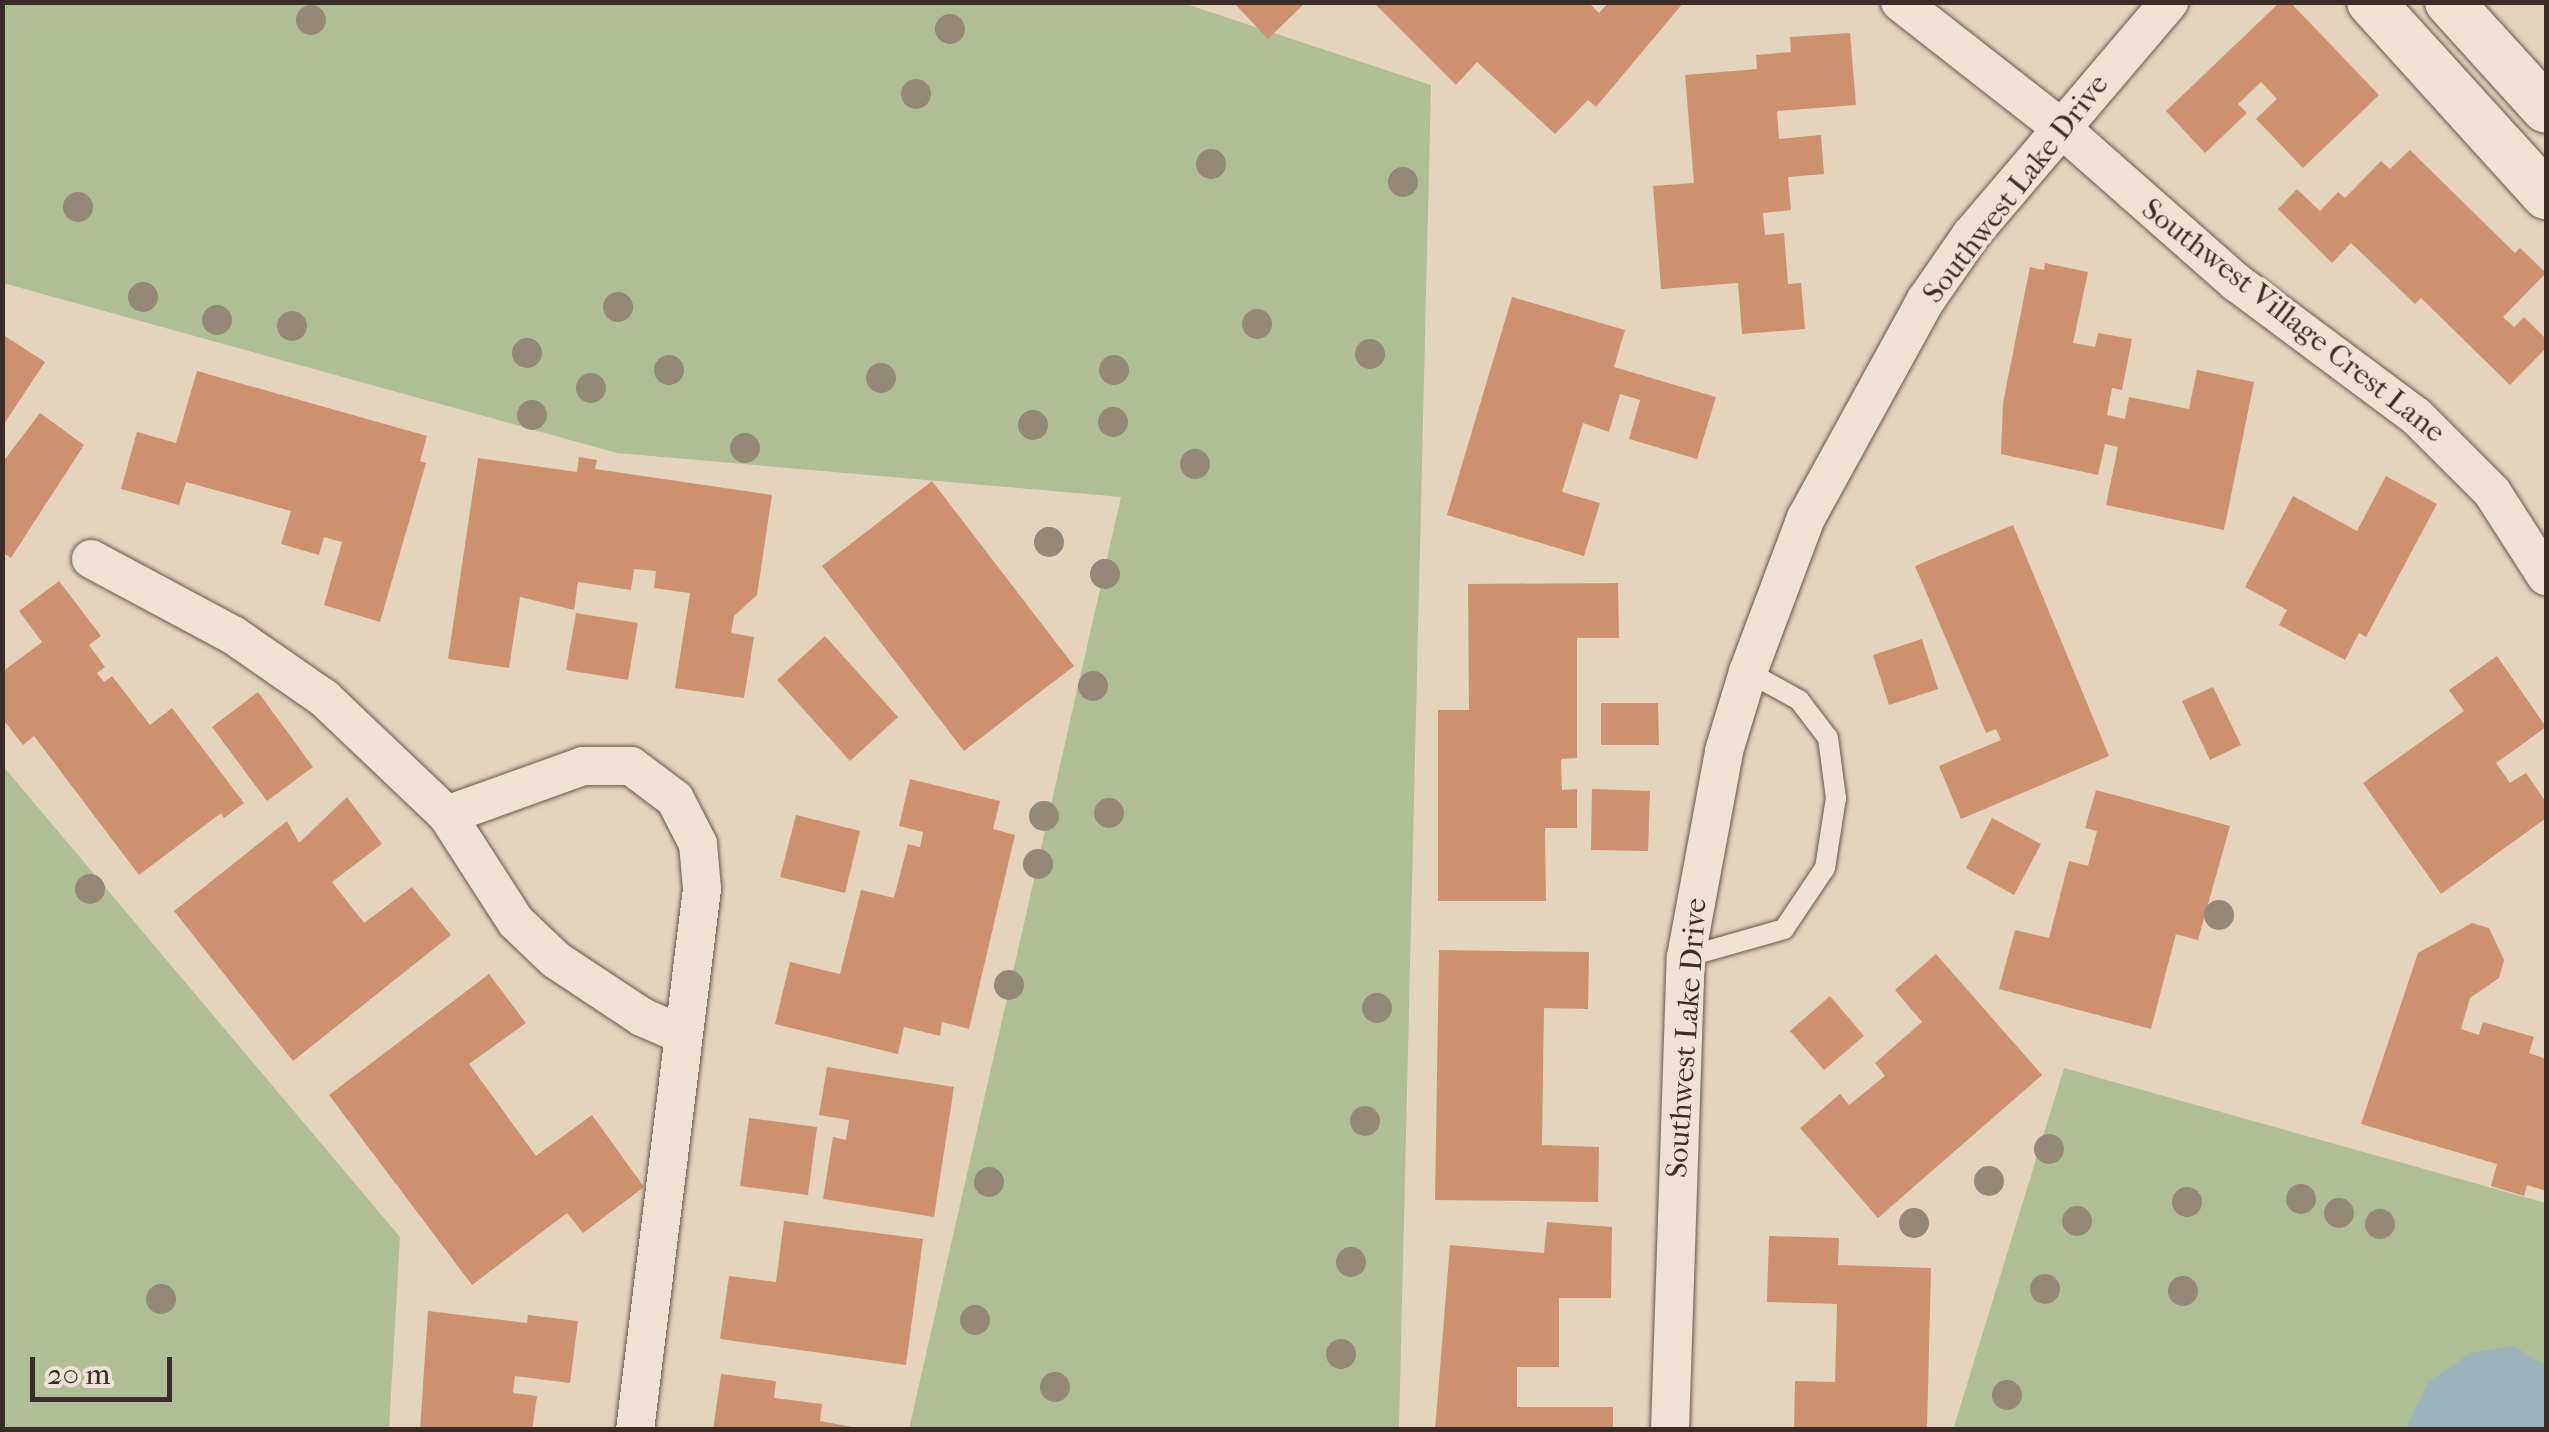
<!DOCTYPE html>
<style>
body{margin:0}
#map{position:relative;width:2549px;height:1432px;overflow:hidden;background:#e5d4bc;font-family:"IM FELL French Canon",serif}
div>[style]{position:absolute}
.green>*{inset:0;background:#afbe95}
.water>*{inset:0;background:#9cb5bd}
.building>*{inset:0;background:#cd916f}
.roads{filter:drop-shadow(0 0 2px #65574d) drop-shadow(0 0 2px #65574d)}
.service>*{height:20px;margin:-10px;padding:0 10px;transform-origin:10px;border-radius:10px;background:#eee3d3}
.minor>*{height:38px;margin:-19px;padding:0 19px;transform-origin:19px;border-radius:19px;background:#eee3d3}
.tertiary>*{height:48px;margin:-24px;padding:0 24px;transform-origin:24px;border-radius:24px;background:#eee3d3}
.trees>*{width:30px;height:30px;margin:-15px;border-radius:50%;background:#948877}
span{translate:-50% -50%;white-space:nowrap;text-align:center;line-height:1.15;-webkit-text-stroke:8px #eee3d3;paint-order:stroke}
.street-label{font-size:30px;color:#3a2d28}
.frame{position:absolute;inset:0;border:5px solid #3a2d28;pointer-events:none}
.scale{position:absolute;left:30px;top:1357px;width:142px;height:45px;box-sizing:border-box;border:5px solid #3a2d28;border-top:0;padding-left:12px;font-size:30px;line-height:35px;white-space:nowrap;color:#3a2d28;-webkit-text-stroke:8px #eee3d3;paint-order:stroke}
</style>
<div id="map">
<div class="green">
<div style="clip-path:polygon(2px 3px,1183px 3px,1431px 85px,1399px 1429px,909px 1429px,1121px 497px,617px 453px,3px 283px)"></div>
<div style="clip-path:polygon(3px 766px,400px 1237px,389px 1429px,3px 1429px)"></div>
<div style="clip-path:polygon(2064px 1068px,2546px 1203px,2546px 1429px,1953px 1430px)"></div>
</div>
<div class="water">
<div style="clip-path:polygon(2514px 1346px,2546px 1366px,2546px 1429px,2405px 1429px,2428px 1382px,2470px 1353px)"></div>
</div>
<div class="building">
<div style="clip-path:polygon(1233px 2px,1306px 2px,1268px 39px)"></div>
<div style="clip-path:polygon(1373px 2px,1588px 2px,1599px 13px,1609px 2px,1684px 2px,1596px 107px,1588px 100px,1555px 134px,1477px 62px,1456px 85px)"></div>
<div style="clip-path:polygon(2280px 2px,2290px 2px,2379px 95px,2303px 168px,2256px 119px,2277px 99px,2261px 82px,2238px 104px,2247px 113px,2205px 153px,2166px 111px)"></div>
<div style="clip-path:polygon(1850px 33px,1856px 105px,1777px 111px,1779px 139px,1821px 135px,1824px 174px,1788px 177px,1791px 210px,1763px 213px,1765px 235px,1784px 233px,1788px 284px,1801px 283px,1805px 329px,1742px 334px,1738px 283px,1661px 289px,1653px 186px,1694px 183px,1685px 75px,1757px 69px,1756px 55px,1791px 52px,1790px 37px)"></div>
<div style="clip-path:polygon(2410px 150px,2515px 253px,2520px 248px,2546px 273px,2503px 317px,2514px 327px,2524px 317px,2546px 339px,2546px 348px,2510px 385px,2421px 298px,2415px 304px,2351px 243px,2332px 263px,2278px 209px,2297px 189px,2320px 211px,2338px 192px,2345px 198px,2381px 161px,2390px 169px)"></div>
<div style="clip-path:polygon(2045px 263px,2088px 272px,2073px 343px,2095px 347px,2098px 333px,2132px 339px,2122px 390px,2112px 388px,2107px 415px,2125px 419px,2129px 397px,2189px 409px,2197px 370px,2254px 382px,2224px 530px,2106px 505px,2118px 447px,2105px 444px,2098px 475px,2001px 454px,2003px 403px,2030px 267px,2044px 270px)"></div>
<div style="clip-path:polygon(1512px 297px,1625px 330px,1614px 367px,1716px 397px,1697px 459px,1629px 439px,1640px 400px,1620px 394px,1609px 432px,1583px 423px,1562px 492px,1600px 503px,1584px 556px,1447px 515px)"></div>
<div style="clip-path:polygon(2px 334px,45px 362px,2px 427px)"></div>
<div style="clip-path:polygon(197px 371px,427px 436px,420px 461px,426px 463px,380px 622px,324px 605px,342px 542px,324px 537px,319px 555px,281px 544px,291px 511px,186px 482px,179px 505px,121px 489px,137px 432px,176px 443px)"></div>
<div style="clip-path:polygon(40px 413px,84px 445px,11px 558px,2px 552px,2px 463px)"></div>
<div style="clip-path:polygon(579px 457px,597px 460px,595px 469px,772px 495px,757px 595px,734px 616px,731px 633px,754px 637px,744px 698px,675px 688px,690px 593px,654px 588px,656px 571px,634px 569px,631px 590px,578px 582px,574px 610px,520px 597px,509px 668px,448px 659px,478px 458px,577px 472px)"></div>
<div style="clip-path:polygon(2386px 476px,2437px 504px,2366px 637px,2359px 633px,2345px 660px,2279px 625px,2287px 610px,2245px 587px,2293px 496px,2357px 531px)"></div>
<div style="clip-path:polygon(932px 481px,1074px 666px,964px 751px,822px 566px)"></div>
<div style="clip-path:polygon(2013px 525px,2109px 756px,1961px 819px,1939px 766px,2001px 740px,1996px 729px,1986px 733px,1915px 566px)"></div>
<div style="clip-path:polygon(59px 581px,101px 636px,89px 645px,105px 667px,97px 673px,104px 682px,112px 676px,150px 725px,172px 708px,244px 803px,224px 818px,221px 813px,139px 875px,34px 736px,23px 745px,2px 718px,2px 672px,42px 642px,19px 611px)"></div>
<div style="clip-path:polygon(1618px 583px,1619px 638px,1577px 638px,1577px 758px,1561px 759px,1562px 790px,1577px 789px,1577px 828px,1545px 828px,1546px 901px,1438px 901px,1438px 710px,1469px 710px,1468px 584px)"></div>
<div style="clip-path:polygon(576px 613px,638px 623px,628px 680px,566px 670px)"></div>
<div style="clip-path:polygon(825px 636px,898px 717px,850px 761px,777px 680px)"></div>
<div style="clip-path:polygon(1922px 639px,1938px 689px,1889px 705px,1873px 655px)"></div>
<div style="clip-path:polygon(2497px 656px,2546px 727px,2496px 763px,2510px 783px,2526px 773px,2546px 802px,2546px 818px,2441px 894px,2363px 783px,2464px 711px,2449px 690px)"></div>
<div style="clip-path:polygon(2213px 687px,2241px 745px,2210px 760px,2182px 701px)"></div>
<div style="clip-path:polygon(258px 692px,313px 767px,267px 801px,212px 727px)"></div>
<div style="clip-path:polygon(1601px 703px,1658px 703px,1659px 745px,1601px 745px)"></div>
<div style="clip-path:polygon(910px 779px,1000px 801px,993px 829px,1015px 835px,969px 1029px,942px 1022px,940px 1036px,904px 1027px,898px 1054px,775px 1024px,790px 962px,840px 974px,861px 890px,894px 898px,908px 844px,920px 847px,923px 832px,899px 826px)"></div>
<div style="clip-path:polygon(1592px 789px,1650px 791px,1648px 851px,1591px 850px)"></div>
<div style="clip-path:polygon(2096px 790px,2230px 826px,2198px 940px,2176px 934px,2151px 1029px,1999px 989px,2015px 930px,2049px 938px,2069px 861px,2088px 866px,2097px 831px,2085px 828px)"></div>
<div style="clip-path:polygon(347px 797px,382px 844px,332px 882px,364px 923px,412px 887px,451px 935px,293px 1061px,174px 911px,287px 821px,299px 843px)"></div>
<div style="clip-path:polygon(796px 815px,860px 831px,845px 893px,780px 877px)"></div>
<div style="clip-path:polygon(1992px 818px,2041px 844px,2014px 895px,1966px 868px)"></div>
<div style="clip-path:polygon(2472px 923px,2489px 928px,2504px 960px,2499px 978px,2470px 998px,2461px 1029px,2479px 1035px,2483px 1022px,2534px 1037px,2529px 1053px,2546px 1059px,2546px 1191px,2527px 1185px,2524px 1196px,2491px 1186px,2497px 1164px,2361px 1124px,2418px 953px)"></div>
<div style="clip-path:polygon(1439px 950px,1589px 952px,1588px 1009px,1544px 1008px,1542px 1145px,1599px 1147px,1598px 1202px,1435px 1200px)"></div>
<div style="clip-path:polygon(1936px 954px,2042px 1075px,1878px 1218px,1800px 1128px,1840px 1094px,1849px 1105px,1885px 1076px,1875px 1063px,1922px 1022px,1895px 990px)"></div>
<div style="clip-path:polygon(489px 974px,526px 1023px,469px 1064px,536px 1156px,592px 1115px,644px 1187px,583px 1233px,567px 1213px,472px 1285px,329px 1095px)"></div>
<div style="clip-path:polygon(1830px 996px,1864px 1036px,1824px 1070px,1790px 1031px)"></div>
<div style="clip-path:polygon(827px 1067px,954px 1087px,934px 1217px,823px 1199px,833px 1137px,846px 1140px,849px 1120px,819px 1115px)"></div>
<div style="clip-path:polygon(749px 1118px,817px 1127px,808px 1195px,740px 1186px)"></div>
<div style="clip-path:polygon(784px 1221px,923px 1239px,906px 1365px,720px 1339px,729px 1276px,776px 1282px)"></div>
<div style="clip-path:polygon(1547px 1222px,1612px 1227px,1611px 1298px,1559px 1298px,1559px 1367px,1517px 1367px,1517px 1407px,1613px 1407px,1613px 1430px,1435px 1430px,1450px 1245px,1544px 1253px)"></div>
<div style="clip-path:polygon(1769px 1236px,1839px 1238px,1838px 1265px,1931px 1268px,1927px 1430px,1794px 1430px,1795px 1381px,1835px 1382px,1837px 1304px,1767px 1302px)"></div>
<div style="clip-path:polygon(428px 1311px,527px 1323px,528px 1315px,578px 1321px,570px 1383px,515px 1376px,513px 1393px,537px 1396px,532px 1430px,420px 1430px)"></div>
<div style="clip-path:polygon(721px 1374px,776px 1381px,774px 1398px,822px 1404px,820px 1421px,869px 1430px,713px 1430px)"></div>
</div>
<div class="roads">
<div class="service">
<div style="left:1686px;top:957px;width:102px;rotate:-15.9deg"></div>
<div style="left:1784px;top:929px;width:73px;rotate:-56.1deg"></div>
<div style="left:1825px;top:868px;width:71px;rotate:-81.1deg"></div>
<div style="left:1836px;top:798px;width:61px;rotate:-97.6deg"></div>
<div style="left:1828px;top:738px;width:48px;rotate:-127.3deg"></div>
<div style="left:1799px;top:700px;width:58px;rotate:-151.2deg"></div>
</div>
<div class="minor">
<div style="left:1900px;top:2px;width:203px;rotate:38deg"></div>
<div style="left:2060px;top:127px;width:235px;rotate:41.4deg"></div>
<div style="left:2236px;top:282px;width:224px;rotate:36.7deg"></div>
<div style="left:2416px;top:416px;width:107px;rotate:45deg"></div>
<div style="left:2492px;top:492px;width:100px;rotate:57.3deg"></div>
<div style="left:91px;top:559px;width:161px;rotate:28.2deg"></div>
<div style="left:233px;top:635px;width:111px;rotate:34.7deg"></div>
<div style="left:324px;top:698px;width:170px;rotate:43.6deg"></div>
<div style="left:447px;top:815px;width:127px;rotate:57.2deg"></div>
<div style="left:516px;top:922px;width:55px;rotate:43.5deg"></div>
<div style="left:556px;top:960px;width:103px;rotate:33.5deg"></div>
<div style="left:642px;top:1017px;width:45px;rotate:23.7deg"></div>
<div style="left:447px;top:815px;width:145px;rotate:-19.8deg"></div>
<div style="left:583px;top:766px;width:48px"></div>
<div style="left:631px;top:766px;width:55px;rotate:36.9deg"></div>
<div style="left:675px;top:799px;width:51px;rotate:62.9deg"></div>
<div style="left:698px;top:844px;width:45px;rotate:84.9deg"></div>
<div style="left:702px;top:889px;width:545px;rotate:97.06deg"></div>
<div style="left:1670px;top:1430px;width:473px;rotate:-88.1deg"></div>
<div style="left:1686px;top:957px;width:209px;rotate:-79.5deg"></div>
<div style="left:1724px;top:751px;width:83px;rotate:-73.1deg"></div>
<div style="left:1748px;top:672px;width:165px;rotate:-69.4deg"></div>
<div style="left:1806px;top:518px;width:249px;rotate:-61.2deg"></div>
<div style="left:1926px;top:300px;width:79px;rotate:-55.3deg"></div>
<div style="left:1971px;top:235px;width:306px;rotate:-49.6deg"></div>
</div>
<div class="tertiary">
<div style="left:2371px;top:2px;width:261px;rotate:47.8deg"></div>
<div style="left:2449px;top:2px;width:144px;rotate:47.8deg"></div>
</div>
</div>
<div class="trees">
<div style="left:311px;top:20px"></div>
<div style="left:950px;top:29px"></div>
<div style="left:916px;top:94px"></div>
<div style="left:1211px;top:164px"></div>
<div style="left:1403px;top:182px"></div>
<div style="left:78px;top:207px"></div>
<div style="left:143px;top:297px"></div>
<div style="left:618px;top:307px"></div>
<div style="left:217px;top:320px"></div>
<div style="left:1257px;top:324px"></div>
<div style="left:292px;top:326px"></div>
<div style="left:527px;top:353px"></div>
<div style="left:1370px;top:354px"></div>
<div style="left:669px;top:370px"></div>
<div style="left:1114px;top:370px"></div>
<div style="left:881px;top:378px"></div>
<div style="left:591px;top:388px"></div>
<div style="left:532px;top:415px"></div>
<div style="left:1113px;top:422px"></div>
<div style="left:1033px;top:425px"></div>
<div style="left:745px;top:448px"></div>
<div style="left:1195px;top:464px"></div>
<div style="left:1049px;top:542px"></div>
<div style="left:1105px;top:574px"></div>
<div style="left:1093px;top:686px"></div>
<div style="left:1109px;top:813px"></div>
<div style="left:1044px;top:816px"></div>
<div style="left:1038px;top:864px"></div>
<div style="left:90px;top:889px"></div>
<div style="left:2219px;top:915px"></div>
<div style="left:1009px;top:985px"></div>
<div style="left:1377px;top:1008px"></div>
<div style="left:1365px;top:1121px"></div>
<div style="left:2049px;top:1149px"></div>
<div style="left:1989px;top:1181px"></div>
<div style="left:989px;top:1182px"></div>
<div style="left:2301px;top:1199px"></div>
<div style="left:2187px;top:1202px"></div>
<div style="left:2339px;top:1213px"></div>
<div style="left:2077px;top:1221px"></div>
<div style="left:1914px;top:1223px"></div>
<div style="left:2380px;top:1224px"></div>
<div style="left:1351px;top:1262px"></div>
<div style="left:2045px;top:1289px"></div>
<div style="left:2183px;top:1291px"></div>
<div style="left:161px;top:1299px"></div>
<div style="left:975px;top:1320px"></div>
<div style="left:1341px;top:1354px"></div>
<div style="left:1055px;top:1387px"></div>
<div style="left:2007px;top:1395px"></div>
</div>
<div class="street-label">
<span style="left:2016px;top:189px;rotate:-52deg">Southwest Lake Drive</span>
<span style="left:2293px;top:321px;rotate:38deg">Southwest Village Crest Lane</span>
<span style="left:1687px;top:1038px;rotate:-86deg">Southwest Lake Drive</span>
</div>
<div class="frame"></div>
<div class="scale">20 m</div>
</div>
